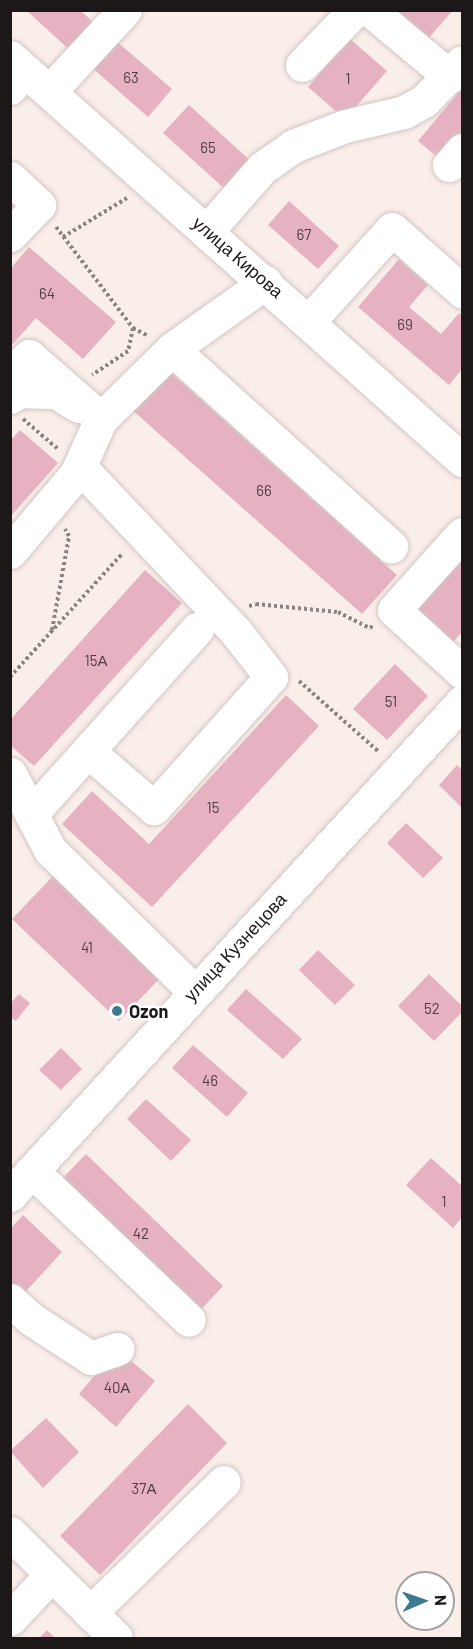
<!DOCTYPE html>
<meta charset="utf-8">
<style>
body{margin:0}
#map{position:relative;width:473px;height:1649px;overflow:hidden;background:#faeeeb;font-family:Barlow,sans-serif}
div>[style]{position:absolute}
.building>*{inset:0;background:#e6b1c0}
.path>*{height:4px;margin-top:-2px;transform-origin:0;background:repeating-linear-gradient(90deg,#8c8482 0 3px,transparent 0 6px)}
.roads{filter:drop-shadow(0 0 2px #d1c6c3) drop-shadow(0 0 2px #d1c6c3)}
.minor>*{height:33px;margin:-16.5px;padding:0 16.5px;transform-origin:16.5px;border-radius:16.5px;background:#fff}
.major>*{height:33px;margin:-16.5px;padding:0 16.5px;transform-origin:16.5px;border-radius:16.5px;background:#fff}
.dots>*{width:16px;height:16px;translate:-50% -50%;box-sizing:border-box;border:3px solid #fff;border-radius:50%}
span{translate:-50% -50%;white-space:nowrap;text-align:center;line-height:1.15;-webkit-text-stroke:5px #fff;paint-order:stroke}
.number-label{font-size:15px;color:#4e3e41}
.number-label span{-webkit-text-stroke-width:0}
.street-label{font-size:18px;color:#1c1817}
.poi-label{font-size:18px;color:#1c1817;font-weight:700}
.left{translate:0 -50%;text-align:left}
.frame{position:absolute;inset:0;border:12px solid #1c1817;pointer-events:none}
.north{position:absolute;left:395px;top:1571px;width:60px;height:60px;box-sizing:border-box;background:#fff;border:2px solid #a4a3a2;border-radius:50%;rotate:88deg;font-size:16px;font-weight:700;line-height:24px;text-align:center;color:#1c1817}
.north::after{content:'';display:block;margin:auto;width:21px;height:27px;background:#3c7a90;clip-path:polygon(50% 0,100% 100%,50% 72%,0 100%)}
</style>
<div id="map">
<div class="building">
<div style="clip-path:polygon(26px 10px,80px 10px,98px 27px,74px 54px)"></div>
<div style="clip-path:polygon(393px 10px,453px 10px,427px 40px)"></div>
<div style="clip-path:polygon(114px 39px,172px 89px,148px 117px,90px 66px)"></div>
<div style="clip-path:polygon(350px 39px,387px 71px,345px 119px,308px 87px)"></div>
<div style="clip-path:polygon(462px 88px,462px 136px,442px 161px,418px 141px)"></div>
<div style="clip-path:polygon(189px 105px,253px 163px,227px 191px,163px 133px)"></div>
<div style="clip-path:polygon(289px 201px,339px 246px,318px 269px,268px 225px)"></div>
<div style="clip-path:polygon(29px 247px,116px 322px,83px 359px,36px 318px,10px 347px,10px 269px)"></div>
<div style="clip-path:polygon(399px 259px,428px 285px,409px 307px,441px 334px,459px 313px,462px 316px,462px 369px,449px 385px,358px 307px)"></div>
<div style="clip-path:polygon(166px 368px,397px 575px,362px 614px,130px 408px)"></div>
<div style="clip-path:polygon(20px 430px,58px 463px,10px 517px,10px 441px)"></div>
<div style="clip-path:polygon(462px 556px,462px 632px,452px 643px,415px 610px)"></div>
<div style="clip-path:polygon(145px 570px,182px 603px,34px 766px,10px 745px,10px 720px)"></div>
<div style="clip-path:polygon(395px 664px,428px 696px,387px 740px,353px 709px)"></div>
<div style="clip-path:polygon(286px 695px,319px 726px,152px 907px,62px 824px,92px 791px,149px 844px)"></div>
<div style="clip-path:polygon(457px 765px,462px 770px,462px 808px,439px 785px)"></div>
<div style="clip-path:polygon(406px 823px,443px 858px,423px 878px,387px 843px)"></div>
<div style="clip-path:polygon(54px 875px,161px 977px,119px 1021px,12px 919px)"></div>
<div style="clip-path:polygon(318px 950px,355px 985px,335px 1005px,299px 970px)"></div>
<div style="clip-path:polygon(429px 974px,462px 1006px,462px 1012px,434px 1041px,398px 1006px)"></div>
<div style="clip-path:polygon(246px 989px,302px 1039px,283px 1059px,227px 1010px)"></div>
<div style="clip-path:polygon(19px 994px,30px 1003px,16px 1021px,10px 1017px,10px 1004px)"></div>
<div style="clip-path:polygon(193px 1045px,248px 1093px,227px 1117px,172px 1068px)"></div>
<div style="clip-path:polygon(61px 1048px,82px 1069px,61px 1090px,39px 1070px)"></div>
<div style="clip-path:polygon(146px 1099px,191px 1140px,171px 1161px,127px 1119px)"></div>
<div style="clip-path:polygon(86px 1154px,223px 1286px,196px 1315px,58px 1183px)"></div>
<div style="clip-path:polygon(431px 1158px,462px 1186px,462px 1217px,453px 1228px,406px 1185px)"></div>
<div style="clip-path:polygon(23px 1215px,62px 1252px,18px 1300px,10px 1293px,10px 1229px)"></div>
<div style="clip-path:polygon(117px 1349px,155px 1381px,116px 1427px,79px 1394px)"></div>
<div style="clip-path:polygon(188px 1404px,227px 1443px,100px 1575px,60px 1536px)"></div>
<div style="clip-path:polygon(46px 1418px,79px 1452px,43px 1488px,10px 1451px)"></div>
<div style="clip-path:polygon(47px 1630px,55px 1638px,39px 1638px)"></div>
</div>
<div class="path">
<div style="left:56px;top:227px;width:127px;rotate:52.7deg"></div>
<div style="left:133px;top:328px;width:24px;rotate:102deg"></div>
<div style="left:128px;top:351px;width:43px;rotate:146.3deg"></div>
<div style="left:63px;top:237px;width:75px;rotate:-31.4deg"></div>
<div style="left:133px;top:328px;width:17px;rotate:28deg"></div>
<div style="left:23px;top:419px;width:46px;rotate:40.6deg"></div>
<div style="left:249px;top:606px;width:7px;rotate:-16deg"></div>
<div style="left:256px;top:604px;width:82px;rotate:5.6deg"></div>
<div style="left:338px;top:612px;width:36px;rotate:27deg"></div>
<div style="left:370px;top:628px;width:5px;rotate:-37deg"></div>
<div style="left:52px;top:630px;width:96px;rotate:-79.7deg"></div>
<div style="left:69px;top:536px;width:8px;rotate:-120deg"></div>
<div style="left:10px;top:677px;width:168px;rotate:-47.7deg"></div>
<div style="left:299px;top:681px;width:108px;rotate:41.6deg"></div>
</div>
<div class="roads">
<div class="minor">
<div style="left:370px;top:10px;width:104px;rotate:39.9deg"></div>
<div style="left:302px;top:65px;width:76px;rotate:-46.1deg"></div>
<div style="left:10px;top:88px;width:23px;rotate:-50deg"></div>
<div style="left:49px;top:92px;width:112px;rotate:-47.2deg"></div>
<div style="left:449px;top:165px;width:20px;rotate:-49deg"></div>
<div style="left:10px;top:178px;width:40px;rotate:43deg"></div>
<div style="left:39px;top:205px;width:42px;rotate:134deg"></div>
<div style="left:208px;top:230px;width:82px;rotate:-48.9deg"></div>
<div style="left:262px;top:168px;width:38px;rotate:-35deg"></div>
<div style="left:293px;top:146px;width:56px;rotate:-21deg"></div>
<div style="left:345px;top:126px;width:61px;rotate:-13.3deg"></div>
<div style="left:404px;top:112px;width:23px;rotate:-29deg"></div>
<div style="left:424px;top:101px;width:54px;rotate:-45.7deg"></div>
<div style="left:310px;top:320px;width:122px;rotate:-48deg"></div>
<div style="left:392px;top:229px;width:94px;rotate:41.5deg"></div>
<div style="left:172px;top:349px;width:295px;rotate:42deg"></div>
<div style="left:13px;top:371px;width:22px;rotate:-43deg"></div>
<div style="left:29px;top:356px;width:96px;rotate:41.2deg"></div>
<div style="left:10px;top:397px;width:12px;rotate:-31deg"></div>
<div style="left:20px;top:391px;width:36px;rotate:2deg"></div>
<div style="left:56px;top:392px;width:26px;rotate:32deg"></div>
<div style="left:80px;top:467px;width:227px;rotate:46.6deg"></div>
<div style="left:236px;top:632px;width:57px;rotate:52.1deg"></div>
<div style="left:271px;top:677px;width:176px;rotate:131.8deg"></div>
<div style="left:154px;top:808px;width:87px;rotate:-139.2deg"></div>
<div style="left:462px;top:534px;width:102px;rotate:131.8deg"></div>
<div style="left:394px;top:610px;width:92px;rotate:42.4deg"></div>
<div style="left:10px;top:552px;width:102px;rotate:-49.8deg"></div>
<div style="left:76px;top:474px;width:60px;rotate:-65.6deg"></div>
<div style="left:101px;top:419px;width:100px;rotate:-44.6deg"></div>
<div style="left:172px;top:349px;width:115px;rotate:-35.5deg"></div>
<div style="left:10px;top:774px;width:86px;rotate:62.2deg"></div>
<div style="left:50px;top:850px;width:202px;rotate:44.4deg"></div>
<div style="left:31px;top:814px;width:249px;rotate:-48.1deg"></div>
<div style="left:32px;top:1171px;width:216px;rotate:43.5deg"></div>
<div style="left:10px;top:1300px;width:28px;rotate:42deg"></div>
<div style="left:31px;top:1319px;width:72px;rotate:33deg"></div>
<div style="left:91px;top:1358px;width:28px;rotate:-19deg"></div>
<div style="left:10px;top:1533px;width:149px;rotate:44.7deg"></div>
<div style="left:90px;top:1613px;width:187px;rotate:-44.4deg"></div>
<div style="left:10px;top:1619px;width:60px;rotate:-47deg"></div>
</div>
<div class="major">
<div style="left:10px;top:57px;width:606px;rotate:41.72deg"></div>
<div style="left:10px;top:1195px;width:669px;rotate:-47.48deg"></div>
</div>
</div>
<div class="dots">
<div style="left:117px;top:1011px;background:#3c7a90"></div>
</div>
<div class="number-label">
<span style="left:131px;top:78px">63</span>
<span style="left:348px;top:79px">1</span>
<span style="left:208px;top:148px">65</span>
<span style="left:304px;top:235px">67</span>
<span style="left:47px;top:294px">64</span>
<span style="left:405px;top:325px">69</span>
<span style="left:264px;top:491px">66</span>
<span style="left:96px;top:661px">15А</span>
<span style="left:391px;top:702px">51</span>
<span style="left:213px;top:808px">15</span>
<span style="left:87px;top:948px">41</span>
<span style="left:432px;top:1009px">52</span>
<span style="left:210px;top:1081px">46</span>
<span style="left:444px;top:1202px">1</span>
<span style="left:141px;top:1234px">42</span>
<span style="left:117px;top:1388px">40А</span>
<span style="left:144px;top:1489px">37А</span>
</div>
<div class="street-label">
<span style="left:238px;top:257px;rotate:41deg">улица Кирова</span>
<span style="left:235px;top:947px;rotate:-47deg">улица Кузнецова</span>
</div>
<div class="poi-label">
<span class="left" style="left:129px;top:1011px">Ozon</span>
</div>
<div class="frame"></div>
<div class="north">N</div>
</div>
